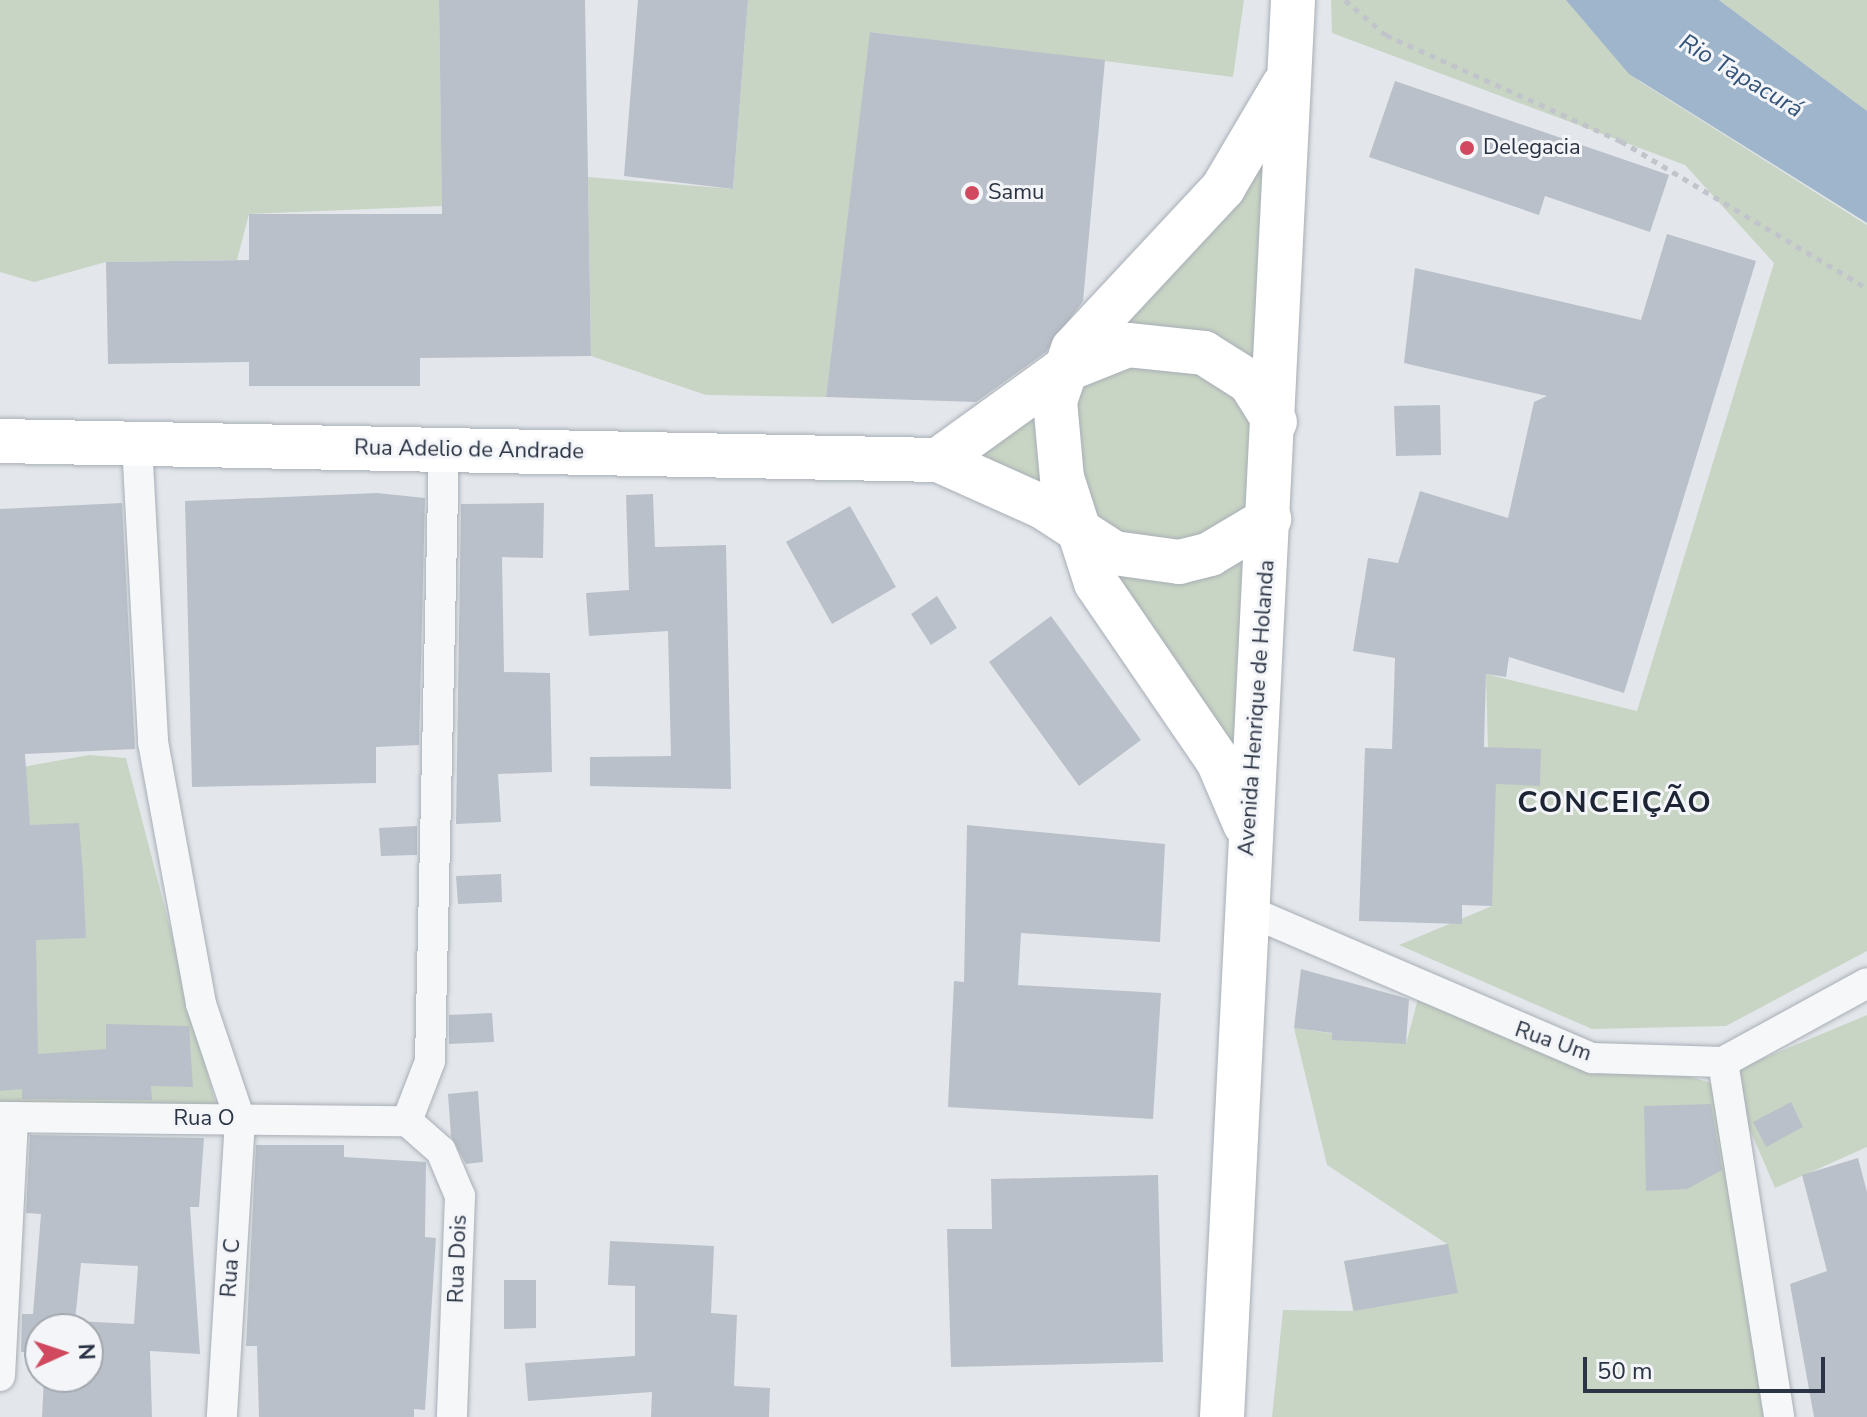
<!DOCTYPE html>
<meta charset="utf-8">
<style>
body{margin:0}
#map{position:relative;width:1867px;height:1417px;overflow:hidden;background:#e3e7eb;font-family:"Nunito Sans",sans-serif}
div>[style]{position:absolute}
.green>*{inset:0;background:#c9d5c4}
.water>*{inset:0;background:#9eb5cb}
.building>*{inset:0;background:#bac0c9}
.path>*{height:5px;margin-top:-2.5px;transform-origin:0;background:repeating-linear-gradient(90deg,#c1c4ca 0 6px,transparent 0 12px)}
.roads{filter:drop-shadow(0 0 2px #a8aeb6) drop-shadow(0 0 2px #a8aeb6)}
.minor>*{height:30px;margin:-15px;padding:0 15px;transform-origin:15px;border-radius:15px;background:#f6f7f9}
.primary>*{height:44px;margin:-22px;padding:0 22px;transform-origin:22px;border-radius:22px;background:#fff}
.dots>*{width:22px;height:22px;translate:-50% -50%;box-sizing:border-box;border:4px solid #f3f5f8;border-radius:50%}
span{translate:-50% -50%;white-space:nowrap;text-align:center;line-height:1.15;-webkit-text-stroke:6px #f3f5f8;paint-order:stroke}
.poi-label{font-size:22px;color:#2b3444}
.left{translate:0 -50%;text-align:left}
.street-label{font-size:22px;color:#2b3444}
.water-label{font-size:24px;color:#345378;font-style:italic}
.district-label{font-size:30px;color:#1d2535;font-weight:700;letter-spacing:2px}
.north{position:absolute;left:24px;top:1313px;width:80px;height:80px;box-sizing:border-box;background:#f3f5f8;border:2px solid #a3a8b0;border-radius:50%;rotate:87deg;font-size:22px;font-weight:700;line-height:32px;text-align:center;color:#2b3444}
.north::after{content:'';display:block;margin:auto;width:28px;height:36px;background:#d0495f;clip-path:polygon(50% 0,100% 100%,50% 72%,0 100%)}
.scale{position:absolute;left:1583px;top:1357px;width:242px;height:36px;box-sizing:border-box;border:4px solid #2b3444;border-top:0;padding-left:10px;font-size:24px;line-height:28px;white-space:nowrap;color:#2b3444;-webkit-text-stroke:6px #f3f5f8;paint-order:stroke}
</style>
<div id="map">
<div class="green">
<div style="clip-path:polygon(0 0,439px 0,442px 206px,249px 214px,237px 260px,106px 262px,34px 282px,0 272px)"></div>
<div style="clip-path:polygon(748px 0,1244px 0,1233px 77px,871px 32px,826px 397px,706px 395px,591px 356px,588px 177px,733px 189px)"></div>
<div style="clip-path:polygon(1331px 0,1569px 0,1639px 81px,1867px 225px,1867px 951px,1726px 1026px,1592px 1029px,1399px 945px,1492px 906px,1486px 674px,1637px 711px,1774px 263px,1685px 165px,1332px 33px)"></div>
<div style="clip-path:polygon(1719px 0,1867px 0,1867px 111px)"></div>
<div style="clip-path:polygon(1277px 124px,1267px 398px,1219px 344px,1092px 349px)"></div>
<div style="clip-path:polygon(1165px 356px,1248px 397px,1262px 486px,1233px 534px,1195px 553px,1078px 524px,1066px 447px,1080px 380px)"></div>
<div style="clip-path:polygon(1049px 388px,1064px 520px,956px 458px)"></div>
<div style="clip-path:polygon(1261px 527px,1244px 805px,1095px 565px)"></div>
<div style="clip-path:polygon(89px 755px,126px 758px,216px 1105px,0 1104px,0 771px)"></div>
<div style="clip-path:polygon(1419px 995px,1714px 1084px,1765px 1417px,1272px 1417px,1283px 1310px,1353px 1311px,1344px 1261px,1447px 1244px,1327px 1165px,1294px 1028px,1406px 1044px)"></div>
<div style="clip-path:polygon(1867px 1015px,1867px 1147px,1775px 1188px,1726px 1074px)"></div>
</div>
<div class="water">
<div style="clip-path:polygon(1566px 0,1719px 0,1867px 111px,1867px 223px,1629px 74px)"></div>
</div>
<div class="building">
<div style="clip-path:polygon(439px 0,585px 0,591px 356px,420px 358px,420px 386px,249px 386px,249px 362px,108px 364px,106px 262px,249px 260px,249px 214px,442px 214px)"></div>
<div style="clip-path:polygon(638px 0,748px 0,733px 189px,624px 176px)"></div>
<div style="clip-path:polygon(870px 32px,1105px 60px,1083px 301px,1046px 352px,976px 402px,826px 397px)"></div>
<div style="clip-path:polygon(1395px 81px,1669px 175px,1650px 232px,1545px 196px,1539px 215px,1369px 157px)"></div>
<div style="clip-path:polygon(1667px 234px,1756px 261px,1624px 693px,1509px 657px,1506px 677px,1486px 674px,1484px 747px,1541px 749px,1540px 786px,1496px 784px,1492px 906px,1462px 905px,1462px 924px,1359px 921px,1365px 748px,1392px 749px,1395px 658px,1353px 651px,1368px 558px,1398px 563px,1420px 491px,1508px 518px,1534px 402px,1547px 396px,1404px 363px,1415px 268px,1641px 320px)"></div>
<div style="clip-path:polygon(1440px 405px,1441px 455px,1396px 456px,1394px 406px)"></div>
<div style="clip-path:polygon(377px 493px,425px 498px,419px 745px,376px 747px,376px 783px,192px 787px,185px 501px)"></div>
<div style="clip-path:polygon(653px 494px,655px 547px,726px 545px,731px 789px,590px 786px,590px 757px,671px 756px,668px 631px,589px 636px,586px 593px,629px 590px,626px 495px)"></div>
<div style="clip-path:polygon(122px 503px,135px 749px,25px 754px,30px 825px,79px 823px,83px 874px,86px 938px,36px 940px,38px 1054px,106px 1049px,106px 1024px,189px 1026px,193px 1087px,151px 1086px,152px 1100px,22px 1099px,22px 1089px,0 1091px,0 509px)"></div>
<div style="clip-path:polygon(544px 503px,543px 558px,502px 557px,504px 672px,550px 673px,552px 772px,498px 774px,501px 822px,456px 824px,461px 504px)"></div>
<div style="clip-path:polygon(850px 506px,896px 587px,832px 624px,786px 542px)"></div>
<div style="clip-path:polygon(937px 596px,957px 628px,931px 645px,911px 614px)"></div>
<div style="clip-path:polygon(1051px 616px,1141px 740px,1079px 786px,989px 662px)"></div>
<div style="clip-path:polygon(967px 825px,1165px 844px,1160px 942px,1021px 933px,1018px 985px,1161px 993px,1153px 1119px,948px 1107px,954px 981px,964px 982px)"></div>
<div style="clip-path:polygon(417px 826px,417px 855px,381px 856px,379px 828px)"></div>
<div style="clip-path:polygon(501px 874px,502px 902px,458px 904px,456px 876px)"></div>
<div style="clip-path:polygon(1301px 969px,1409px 999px,1406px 1044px,1332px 1040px,1332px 1033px,1294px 1028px)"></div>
<div style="clip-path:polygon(492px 1013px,494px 1042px,449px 1044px,449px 1015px)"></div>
<div style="clip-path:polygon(478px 1091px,483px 1162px,466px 1164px,451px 1136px,448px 1094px)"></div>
<div style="clip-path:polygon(1791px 1102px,1803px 1127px,1766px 1147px,1753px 1122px)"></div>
<div style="clip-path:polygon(1711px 1104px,1722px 1170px,1687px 1189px,1646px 1191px,1644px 1106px)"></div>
<div style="clip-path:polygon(evenodd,30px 1135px,204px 1138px,199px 1207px,190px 1207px,200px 1354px,150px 1351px,152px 1417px,42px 1417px,44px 1377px,88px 1377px,88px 1329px,40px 1329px,40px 1352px,21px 1352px,22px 1314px,33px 1314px,41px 1214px,26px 1213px,30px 1135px,81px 1263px,138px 1266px,134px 1324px,75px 1321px,81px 1263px)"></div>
<div style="clip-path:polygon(256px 1145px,344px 1145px,344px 1157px,426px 1162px,425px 1237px,436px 1238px,425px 1410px,414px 1409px,414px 1417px,259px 1417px,257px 1346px,246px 1346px)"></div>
<div style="clip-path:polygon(1858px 1158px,1867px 1192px,1867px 1417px,1814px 1417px,1790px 1284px,1827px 1271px,1802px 1175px)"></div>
<div style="clip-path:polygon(1158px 1175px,1163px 1362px,951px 1367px,947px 1229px,992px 1229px,991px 1179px)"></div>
<div style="clip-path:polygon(610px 1241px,714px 1246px,711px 1313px,737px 1315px,734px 1386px,770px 1388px,769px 1417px,651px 1417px,652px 1392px,528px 1401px,525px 1363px,635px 1356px,635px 1286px,608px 1285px)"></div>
<div style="clip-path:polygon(1448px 1244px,1458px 1293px,1354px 1311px,1344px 1261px)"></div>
<div style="clip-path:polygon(504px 1280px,536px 1280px,536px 1328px,504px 1329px)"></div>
</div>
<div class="path">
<div style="left:1345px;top:0;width:54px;rotate:40.5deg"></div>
<div style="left:1386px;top:35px;width:258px;rotate:24.3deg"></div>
<div style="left:1621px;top:141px;width:287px;rotate:30.9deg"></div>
</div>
<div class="roads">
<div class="minor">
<div style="left:137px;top:444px;width:298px;rotate:86.9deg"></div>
<div style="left:153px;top:742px;width:266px;rotate:79.6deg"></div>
<div style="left:201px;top:1004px;width:122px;rotate:71.4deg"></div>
<div style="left:240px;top:1120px;width:298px;rotate:93.5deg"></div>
<div style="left:1244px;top:909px;width:379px;rotate:23.2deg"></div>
<div style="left:1592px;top:1058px;width:131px;rotate:1.7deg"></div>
<div style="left:1723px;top:1062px;width:164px;rotate:-28.7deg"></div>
<div style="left:1723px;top:1062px;width:359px;rotate:81deg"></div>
<div style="left:0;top:1117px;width:407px;rotate:0.6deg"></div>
<div style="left:407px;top:1121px;width:64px;rotate:-69deg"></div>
<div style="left:430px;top:1061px;width:611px;rotate:-88.69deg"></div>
<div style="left:407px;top:1121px;width:45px;rotate:41.4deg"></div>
<div style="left:441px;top:1151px;width:49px;rotate:67.1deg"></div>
<div style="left:460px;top:1196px;width:221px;rotate:92.1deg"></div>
<div style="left:0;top:1376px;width:259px;rotate:-87.1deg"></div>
</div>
<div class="primary">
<div style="left:0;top:441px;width:938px;rotate:1.16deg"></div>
<div style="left:938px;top:460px;width:115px;rotate:24.1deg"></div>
<div style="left:1043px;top:507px;width:85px;rotate:32.9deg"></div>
<div style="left:1114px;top:553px;width:66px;rotate:7.9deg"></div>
<div style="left:1179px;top:562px;width:32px;rotate:-14deg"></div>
<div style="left:1210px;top:554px;width:69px;rotate:-30.7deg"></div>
<div style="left:938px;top:460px;width:150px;rotate:-35.8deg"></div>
<div style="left:1060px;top:372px;width:73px;rotate:-21.7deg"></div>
<div style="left:1128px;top:345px;width:76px;rotate:6deg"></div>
<div style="left:1204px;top:353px;width:54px;rotate:32.2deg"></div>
<div style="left:1250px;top:382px;width:47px;rotate:58deg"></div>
<div style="left:1245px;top:824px;width:69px;rotate:-113.2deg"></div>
<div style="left:1218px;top:761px;width:216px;rotate:-124.4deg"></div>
<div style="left:1096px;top:583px;width:110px;rotate:-107.9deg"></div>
<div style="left:1062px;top:478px;width:77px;rotate:-95.2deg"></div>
<div style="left:1055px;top:401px;width:55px;rotate:-70.9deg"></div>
<div style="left:1073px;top:349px;width:220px;rotate:-47deg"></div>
<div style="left:1223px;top:188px;width:118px;rotate:-59.5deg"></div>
<div style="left:1222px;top:1417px;width:1419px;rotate:-87.13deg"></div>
</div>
</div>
<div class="dots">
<div style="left:1467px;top:148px;background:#d0495f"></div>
<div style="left:972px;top:193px;background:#d0495f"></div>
</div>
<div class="poi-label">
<span class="left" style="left:1483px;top:148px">Delegacia</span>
<span class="left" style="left:988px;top:193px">Samu</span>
</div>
<div class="street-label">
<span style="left:469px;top:450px;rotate:1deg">Rua Adelio de Andrade</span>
<span style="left:1257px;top:708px;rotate:-86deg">Avenida Henrique de Holanda</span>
<span style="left:1553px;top:1042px;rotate:19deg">Rua Um</span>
<span style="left:204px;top:1119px">Rua O</span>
<span style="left:458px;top:1259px;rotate:-88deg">Rua Dois</span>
<span style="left:231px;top:1268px;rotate:-86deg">Rua C</span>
</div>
<div class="water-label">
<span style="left:1741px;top:76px;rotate:31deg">Rio Tapacurá</span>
</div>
<div class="district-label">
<span style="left:1615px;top:803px">CONCEIÇÃO</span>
</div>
<div class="north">N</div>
<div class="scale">50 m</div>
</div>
